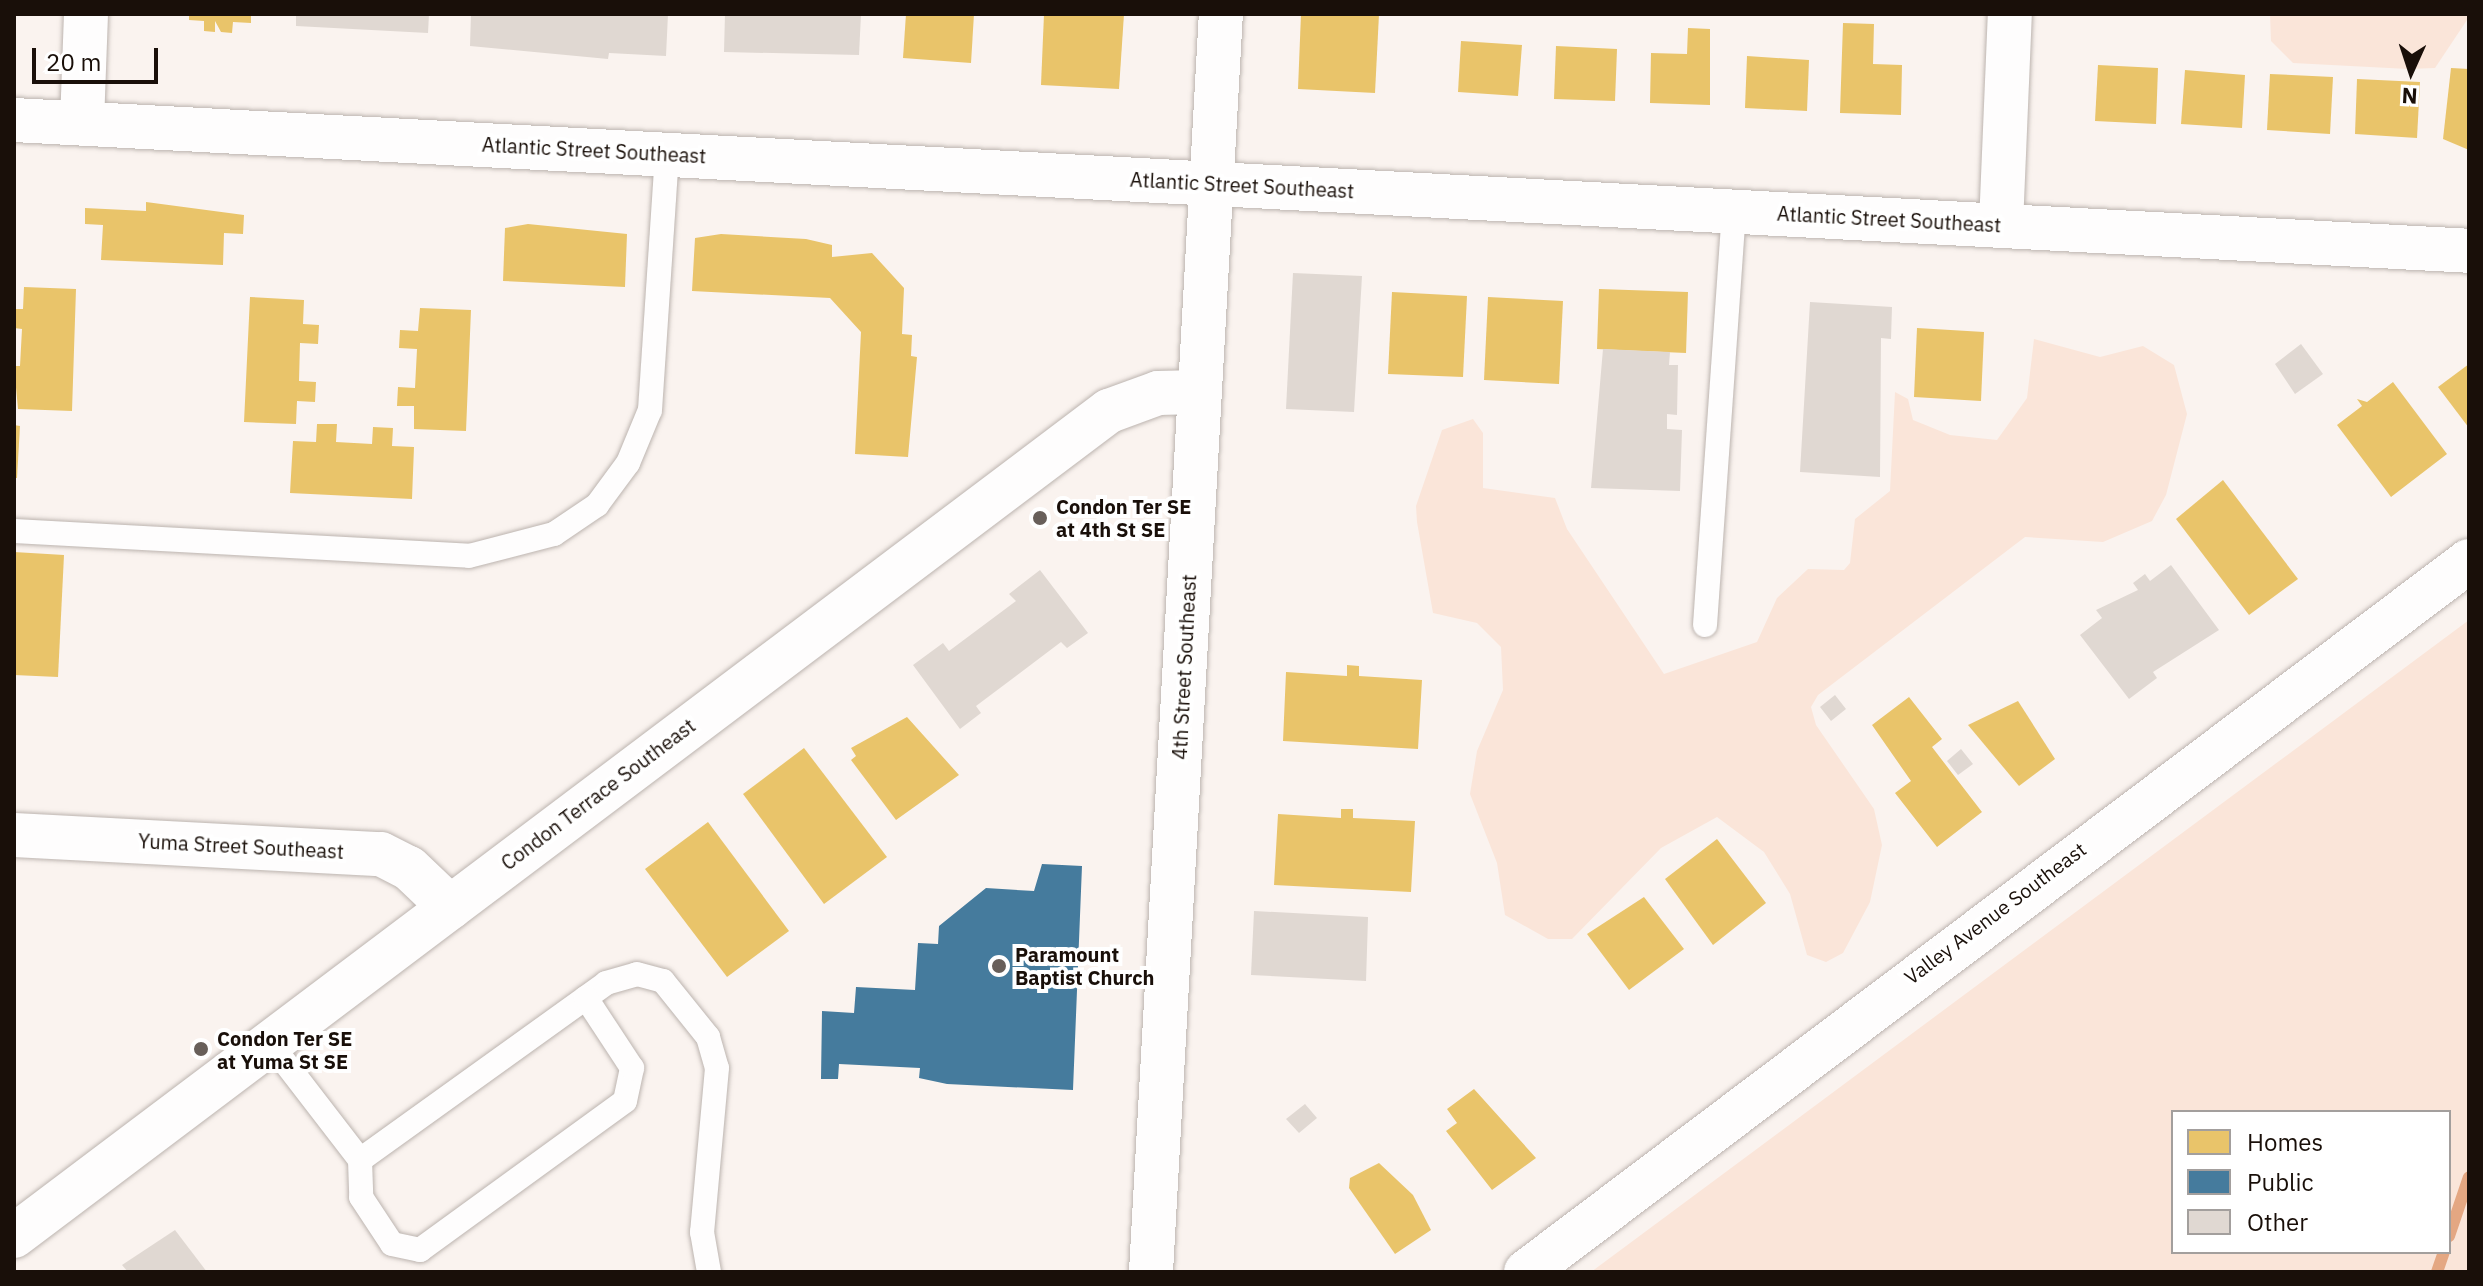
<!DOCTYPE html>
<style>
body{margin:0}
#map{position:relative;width:2483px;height:1286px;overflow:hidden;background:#faf3ef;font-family:"IBM Plex Sans",sans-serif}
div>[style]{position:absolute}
.green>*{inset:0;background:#fae5d9}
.homes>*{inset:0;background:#e9c46a}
.public>*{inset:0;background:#457b9d}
.stream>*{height:12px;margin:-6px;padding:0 6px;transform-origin:6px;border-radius:6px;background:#e4a782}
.building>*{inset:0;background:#e0d8d2}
.roads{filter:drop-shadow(0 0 2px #bcb4af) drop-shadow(0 0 2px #bcb4af)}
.service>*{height:24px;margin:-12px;padding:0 12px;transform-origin:12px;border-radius:12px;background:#fefdfd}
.minor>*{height:44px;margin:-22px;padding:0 22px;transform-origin:22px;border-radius:22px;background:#fefdfd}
.tertiary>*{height:44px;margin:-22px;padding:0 22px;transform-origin:22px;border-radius:22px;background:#fefdfd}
.dots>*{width:22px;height:22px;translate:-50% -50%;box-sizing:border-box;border:4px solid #fff;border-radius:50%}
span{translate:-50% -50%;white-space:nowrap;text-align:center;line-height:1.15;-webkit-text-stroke:8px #fff;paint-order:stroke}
.street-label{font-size:20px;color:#190f09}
.poi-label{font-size:20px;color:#190f09;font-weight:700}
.left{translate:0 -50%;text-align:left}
.frame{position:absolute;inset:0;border:16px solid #190f09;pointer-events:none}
.legend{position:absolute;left:2171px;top:1110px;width:280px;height:144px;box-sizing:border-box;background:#fff;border:2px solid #a39f9d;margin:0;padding:10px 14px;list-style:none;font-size:24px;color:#190f09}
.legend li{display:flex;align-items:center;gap:16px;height:40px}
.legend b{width:40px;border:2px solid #a39f9d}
.north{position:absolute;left:2371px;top:32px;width:80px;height:80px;-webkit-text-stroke:6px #fff;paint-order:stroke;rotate:183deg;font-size:22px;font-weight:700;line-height:32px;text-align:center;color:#190f09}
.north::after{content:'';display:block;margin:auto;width:28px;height:36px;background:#190f09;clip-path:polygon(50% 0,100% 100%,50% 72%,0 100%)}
.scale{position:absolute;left:32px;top:48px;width:126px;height:36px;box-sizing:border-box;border:4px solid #190f09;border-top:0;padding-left:10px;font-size:24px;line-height:28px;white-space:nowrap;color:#190f09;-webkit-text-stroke:6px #fff;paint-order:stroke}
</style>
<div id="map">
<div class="green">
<div style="clip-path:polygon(2270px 14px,2469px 14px,2469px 17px,2435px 68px,2408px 69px,2293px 63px,2271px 41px)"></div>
<div style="clip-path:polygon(2034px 339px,2100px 357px,2143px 346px,2174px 365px,2187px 414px,2166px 495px,2152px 521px,2103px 542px,2025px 537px,1818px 695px,1811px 707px,1816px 725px,1874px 809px,1882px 845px,1870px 902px,1843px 953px,1826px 962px,1807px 955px,1790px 894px,1764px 852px,1717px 817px,1661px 848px,1572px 939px,1548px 939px,1505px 915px,1497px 863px,1470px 794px,1477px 751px,1503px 690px,1501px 647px,1477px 623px,1433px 613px,1417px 522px,1416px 506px,1442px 430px,1473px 419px,1483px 433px,1483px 488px,1555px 498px,1567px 529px,1664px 674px,1757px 642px,1777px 598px,1808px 569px,1844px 570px,1850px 563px,1855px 519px,1890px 491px,1895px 392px,1908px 399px,1913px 420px,1950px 435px,1997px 440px,2027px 398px)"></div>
<div style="clip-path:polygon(evenodd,2469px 620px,2469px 1272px,1591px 1272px,2469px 620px,2173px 1112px,2449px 1112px,2449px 1252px,2173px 1252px,2173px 1112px)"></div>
</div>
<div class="homes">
<div style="clip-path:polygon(189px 14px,251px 14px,251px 23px,233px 22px,232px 33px,221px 32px,215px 21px,215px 32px,204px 31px,204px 21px,189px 20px)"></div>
<div style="clip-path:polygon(906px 14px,974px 14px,971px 63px,903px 58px)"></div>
<div style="clip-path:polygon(1044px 14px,1124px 14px,1119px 89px,1041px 85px)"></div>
<div style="clip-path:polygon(1301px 14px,1379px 14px,1375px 93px,1298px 89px)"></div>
<div style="clip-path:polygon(1843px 23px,1874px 24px,1873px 64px,1902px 65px,1901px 115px,1840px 113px)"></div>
<div style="clip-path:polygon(1688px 28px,1710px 29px,1710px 105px,1650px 103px,1651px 53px,1687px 54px)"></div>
<div style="clip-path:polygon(1461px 41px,1522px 45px,1518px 96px,1458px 92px)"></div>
<div style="clip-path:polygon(1556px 46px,1617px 49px,1615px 101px,1554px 99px)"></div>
<div style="clip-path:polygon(1747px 56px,1809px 60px,1807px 111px,1745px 108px)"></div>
<div style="clip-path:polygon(2098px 65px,2158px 68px,2156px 124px,2095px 121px)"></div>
<div style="clip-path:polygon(2451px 68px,2469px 69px,2469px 150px,2443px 139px)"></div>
<div style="clip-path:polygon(2185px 70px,2245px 75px,2242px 128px,2181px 124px)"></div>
<div style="clip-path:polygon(2270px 74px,2333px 77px,2330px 134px,2267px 130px)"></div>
<div style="clip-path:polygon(2357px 79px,2420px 82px,2417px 138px,2355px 134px)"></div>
<div style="clip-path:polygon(146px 202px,244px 215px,243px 234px,224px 233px,223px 265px,101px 260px,103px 225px,85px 224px,85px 208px,146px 211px)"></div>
<div style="clip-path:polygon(528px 224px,627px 234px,625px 287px,503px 281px,505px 228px)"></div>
<div style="clip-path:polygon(721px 234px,806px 239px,832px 245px,832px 257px,872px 253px,904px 288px,902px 334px,912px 335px,911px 356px,917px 357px,908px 457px,855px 454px,861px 332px,830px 298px,692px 291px,695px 238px)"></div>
<div style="clip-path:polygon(24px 287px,76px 289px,72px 411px,18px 409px,14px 366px,20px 366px,22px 329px,14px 328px,14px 309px,23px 309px)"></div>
<div style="clip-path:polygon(1599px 289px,1688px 292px,1686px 353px,1597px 349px)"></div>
<div style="clip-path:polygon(1392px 292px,1467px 296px,1463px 377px,1388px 374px)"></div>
<div style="clip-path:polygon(250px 297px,304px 300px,303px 324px,319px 325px,318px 344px,300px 343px,299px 381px,316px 382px,315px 402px,297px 401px,296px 424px,244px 422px)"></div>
<div style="clip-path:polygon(1488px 297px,1563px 301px,1559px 384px,1484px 380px)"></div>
<div style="clip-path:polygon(420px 308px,471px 310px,466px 431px,414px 429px,414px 406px,397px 406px,398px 387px,415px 388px,417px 349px,399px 348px,400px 330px,418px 331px)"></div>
<div style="clip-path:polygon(1917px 328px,1984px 332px,1981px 401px,1914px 397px)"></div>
<div style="clip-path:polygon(2469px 364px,2469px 428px,2438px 387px)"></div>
<div style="clip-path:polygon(2393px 382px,2447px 454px,2391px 497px,2337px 425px,2362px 406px,2357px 399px,2367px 402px)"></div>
<div style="clip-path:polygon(317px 424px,337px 424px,336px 442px,372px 444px,373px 427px,393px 428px,392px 446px,414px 447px,412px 499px,290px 493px,293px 441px,316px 442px)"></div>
<div style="clip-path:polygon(14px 425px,20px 426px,17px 478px,14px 478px)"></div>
<div style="clip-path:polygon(2223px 480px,2298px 579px,2249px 615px,2176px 519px)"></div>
<div style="clip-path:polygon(14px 552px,64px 555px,58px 677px,14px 675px)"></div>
<div style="clip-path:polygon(1347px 665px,1359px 666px,1359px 676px,1422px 680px,1418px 749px,1283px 741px,1286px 672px,1347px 676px)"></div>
<div style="clip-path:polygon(1909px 697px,1942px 739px,1932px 747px,1982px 812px,1937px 847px,1895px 793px,1911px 781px,1872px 725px)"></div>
<div style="clip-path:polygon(2018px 701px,2055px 759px,2019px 786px,1968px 725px)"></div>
<div style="clip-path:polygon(907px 717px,959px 775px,896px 820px,851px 760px,856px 756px,851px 748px)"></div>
<div style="clip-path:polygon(804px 748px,887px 857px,824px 904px,743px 794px)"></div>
<div style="clip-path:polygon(1341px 809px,1353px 809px,1353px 818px,1415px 821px,1411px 892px,1274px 885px,1278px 814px,1341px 818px)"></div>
<div style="clip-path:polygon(708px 822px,789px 931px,727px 977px,645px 869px)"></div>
<div style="clip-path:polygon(1717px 839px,1766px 903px,1713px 945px,1665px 879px)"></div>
<div style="clip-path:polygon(1644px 897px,1684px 949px,1629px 990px,1587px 934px)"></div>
<div style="clip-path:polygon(1474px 1089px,1536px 1158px,1492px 1190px,1446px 1131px,1457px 1123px,1447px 1109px)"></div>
<div style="clip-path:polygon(1379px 1163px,1413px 1195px,1431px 1230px,1395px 1254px,1349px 1188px,1350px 1178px)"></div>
</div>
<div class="public">
<div style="clip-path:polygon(1042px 864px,1082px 866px,1073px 1090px,947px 1084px,919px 1078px,920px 1068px,839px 1064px,838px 1079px,821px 1079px,822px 1011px,854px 1013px,856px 987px,915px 990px,918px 943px,938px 944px,939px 926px,986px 888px,1034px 891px)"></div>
</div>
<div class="stream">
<div style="left:2449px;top:1236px;width:62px;rotate:-71.3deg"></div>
<div style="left:2437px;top:1272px;width:21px;rotate:-71deg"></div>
</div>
<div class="building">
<div style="clip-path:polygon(296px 14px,429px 14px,428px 33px,296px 26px)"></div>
<div style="clip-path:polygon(471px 14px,668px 14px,666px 56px,609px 53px,608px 59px,470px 46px)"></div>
<div style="clip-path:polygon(725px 14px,861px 14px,859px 55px,724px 52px)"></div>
<div style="clip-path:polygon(1293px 273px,1362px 276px,1354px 412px,1286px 409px)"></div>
<div style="clip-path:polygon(1810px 302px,1892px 307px,1891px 339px,1881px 338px,1880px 477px,1800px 472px)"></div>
<div style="clip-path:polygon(2301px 344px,2323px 374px,2295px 394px,2275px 364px)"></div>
<div style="clip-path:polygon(1603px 349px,1670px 352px,1669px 365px,1678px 365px,1677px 415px,1667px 414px,1667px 429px,1682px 430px,1680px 491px,1591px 488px)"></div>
<div style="clip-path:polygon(2171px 565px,2219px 630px,2153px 672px,2157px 678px,2129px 699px,2080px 635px,2102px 618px,2096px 610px,2138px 590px,2133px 583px,2145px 574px,2150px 581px)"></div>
<div style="clip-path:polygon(1040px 570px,1088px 633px,1067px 648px,1061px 642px,976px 706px,981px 713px,960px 729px,913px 665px,943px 643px,949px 651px,1016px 601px,1009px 594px)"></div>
<div style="clip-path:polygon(1835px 695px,1846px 709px,1831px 721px,1820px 707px)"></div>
<div style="clip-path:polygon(1961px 749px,1973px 764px,1958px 775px,1947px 761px)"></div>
<div style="clip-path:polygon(1254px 911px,1368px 917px,1366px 981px,1251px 975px)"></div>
<div style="clip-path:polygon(1305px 1104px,1317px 1118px,1299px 1133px,1286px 1119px)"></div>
<div style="clip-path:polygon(175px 1230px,207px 1272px,128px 1272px,122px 1265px)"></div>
</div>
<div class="roads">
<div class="service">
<div style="left:14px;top:531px;width:456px;rotate:3.1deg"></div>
<div style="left:469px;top:556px;width:88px;rotate:-14.5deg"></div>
<div style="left:554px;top:534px;width:52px;rotate:-34deg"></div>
<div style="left:597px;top:505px;width:52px;rotate:-53.6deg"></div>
<div style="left:628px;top:463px;width:57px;rotate:-67.5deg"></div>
<div style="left:650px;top:410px;width:257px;rotate:-86.2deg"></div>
<div style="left:1705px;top:625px;width:415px;rotate:-86deg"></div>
<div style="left:270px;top:1043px;width:148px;rotate:52.4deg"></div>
<div style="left:360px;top:1160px;width:303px;rotate:-35.7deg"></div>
<div style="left:606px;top:983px;width:32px;rotate:-16deg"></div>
<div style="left:637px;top:974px;width:27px;rotate:15deg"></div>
<div style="left:663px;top:981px;width:72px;rotate:51.2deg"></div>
<div style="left:708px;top:1037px;width:32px;rotate:74deg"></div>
<div style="left:717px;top:1068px;width:165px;rotate:95.2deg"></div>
<div style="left:702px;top:1232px;width:41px;rotate:80.1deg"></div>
<div style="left:360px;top:1160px;width:37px;rotate:88deg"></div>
<div style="left:361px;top:1197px;width:56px;rotate:56.6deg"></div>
<div style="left:392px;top:1244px;width:29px;rotate:12deg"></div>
<div style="left:420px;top:1250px;width:253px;rotate:-36deg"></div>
<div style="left:625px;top:1101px;width:34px;rotate:-78deg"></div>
<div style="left:632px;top:1068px;width:84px;rotate:-123.3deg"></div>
</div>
<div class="minor">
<div style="left:82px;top:123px;width:109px;rotate:-87.9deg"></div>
<div style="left:2001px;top:225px;width:211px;rotate:-87.6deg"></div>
<div style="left:14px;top:835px;width:367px;rotate:3deg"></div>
<div style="left:381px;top:854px;width:31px;rotate:27deg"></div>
<div style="left:409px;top:868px;width:57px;rotate:43.6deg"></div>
<div style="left:14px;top:1236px;width:1371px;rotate:-37deg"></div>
<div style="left:1109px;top:411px;width:52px;rotate:-20.2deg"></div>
<div style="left:1158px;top:393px;width:41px;rotate:-1.4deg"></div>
</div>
<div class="tertiary">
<div style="left:14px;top:120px;width:2458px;rotate:3.05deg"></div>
<div style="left:1151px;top:1272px;width:1260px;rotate:-86.82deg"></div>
<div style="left:1526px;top:1272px;width:1181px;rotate:-37.02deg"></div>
</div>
</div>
<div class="dots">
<div style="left:1040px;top:518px;background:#685f5a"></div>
<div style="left:999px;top:966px;background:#685f5a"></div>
<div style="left:201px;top:1049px;background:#685f5a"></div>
</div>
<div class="street-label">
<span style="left:594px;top:150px;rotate:3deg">Atlantic Street Southeast</span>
<span style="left:1242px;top:185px;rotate:3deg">Atlantic Street Southeast</span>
<span style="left:1889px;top:219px;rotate:3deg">Atlantic Street Southeast</span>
<span style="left:1184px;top:667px;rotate:-87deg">4th Street Southeast</span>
<span style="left:598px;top:794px;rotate:-37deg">Condon Terrace Southeast</span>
<span style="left:241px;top:846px;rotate:3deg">Yuma Street Southeast</span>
<span style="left:1995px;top:913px;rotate:-37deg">Valley Avenue Southeast</span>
</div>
<div class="poi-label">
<span class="left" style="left:1056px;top:518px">Condon Ter SE<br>at 4th St SE</span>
<span class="left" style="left:1015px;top:966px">Paramount<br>Baptist Church</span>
<span class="left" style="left:217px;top:1050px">Condon Ter SE<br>at Yuma St SE</span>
</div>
<div class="frame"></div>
<ul class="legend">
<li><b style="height:22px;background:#e9c46a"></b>Homes</li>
<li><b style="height:22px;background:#457b9d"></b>Public</li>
<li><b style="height:22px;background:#e0d8d2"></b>Other</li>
</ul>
<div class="north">N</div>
<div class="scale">20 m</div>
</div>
